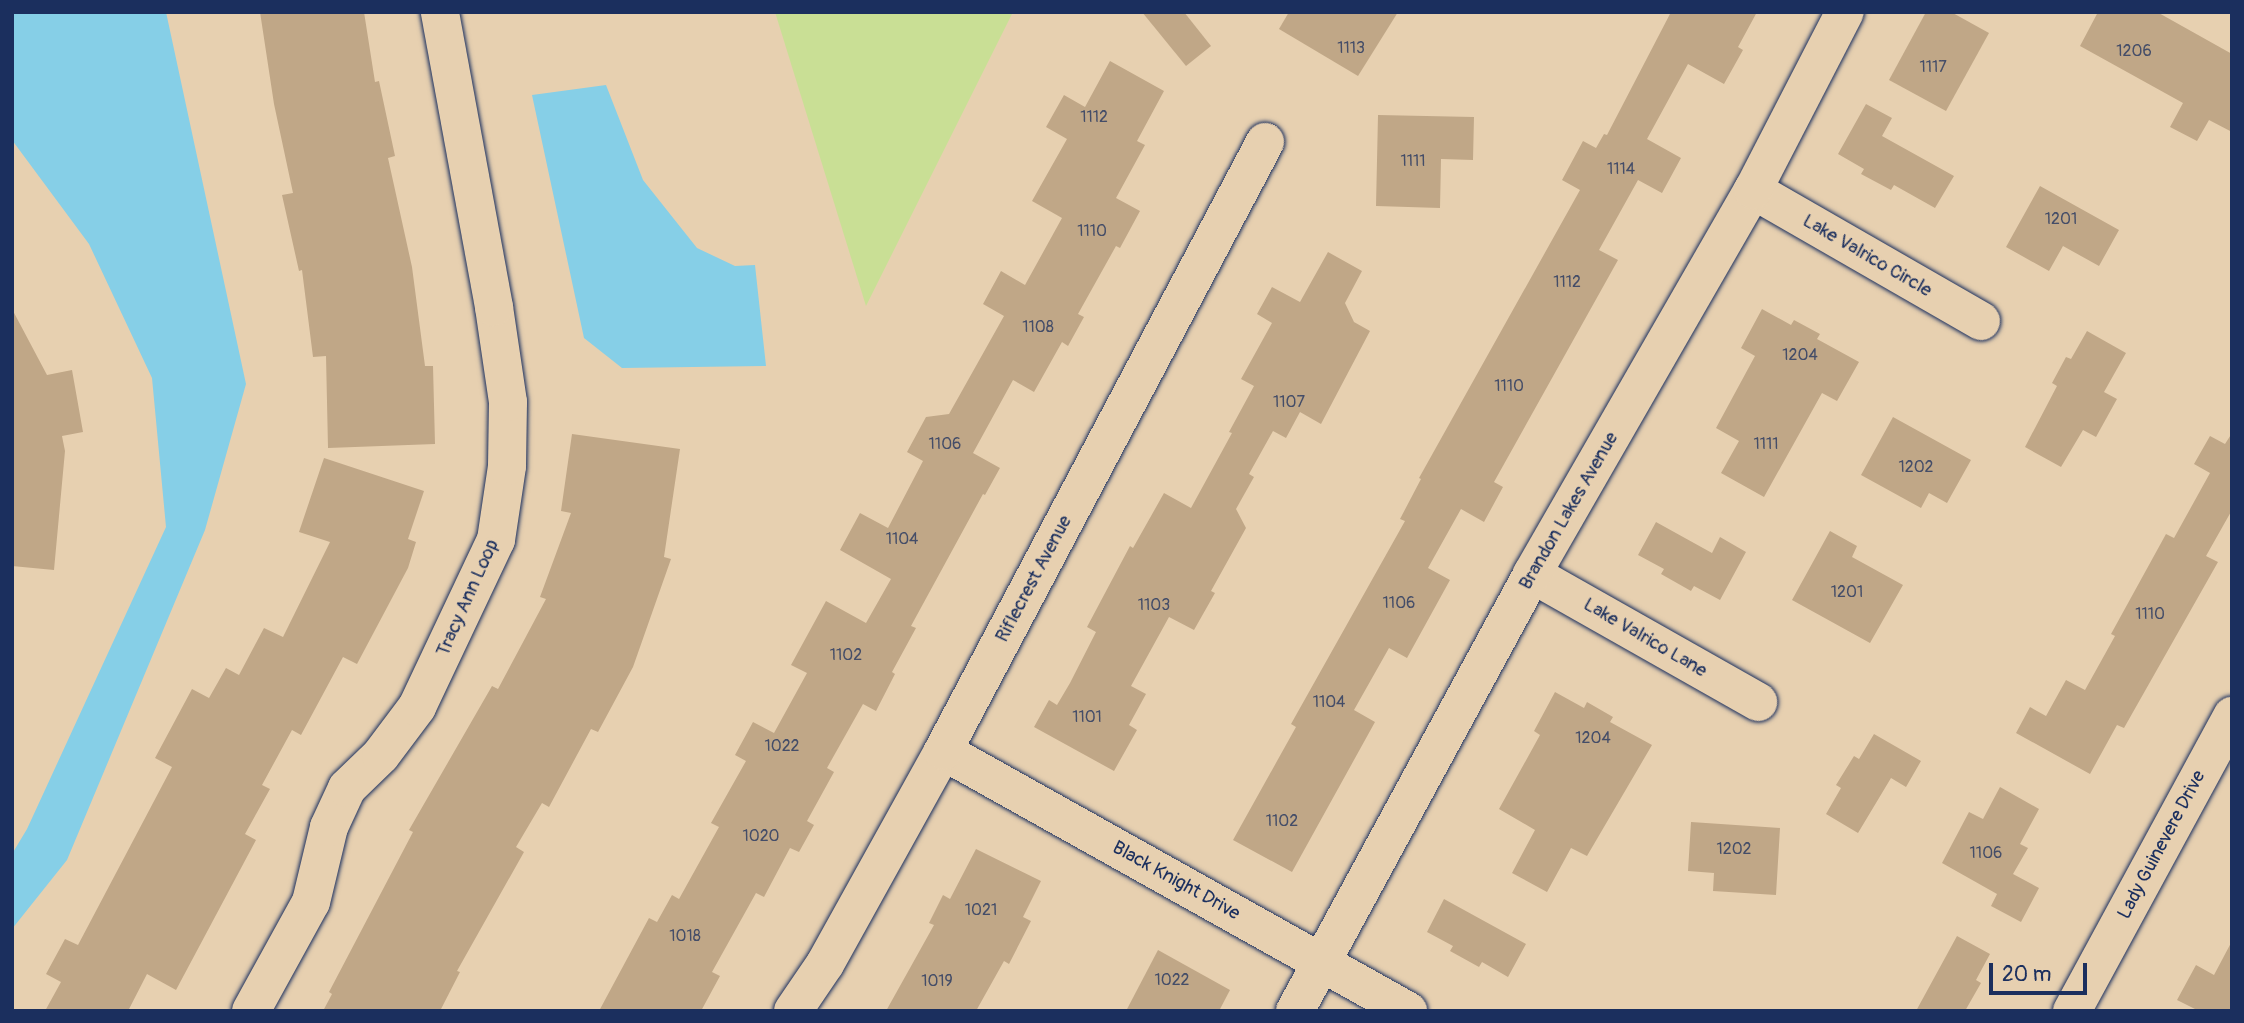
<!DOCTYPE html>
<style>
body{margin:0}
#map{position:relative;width:2244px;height:1023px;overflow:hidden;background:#e7d0b0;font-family:Pangolin,sans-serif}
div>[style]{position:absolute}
.green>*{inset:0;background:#c9df95}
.water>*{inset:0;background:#86cfe7}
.building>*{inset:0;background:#c0a787}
.roads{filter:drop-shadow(0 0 2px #1b2f5e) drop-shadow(0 0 2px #1b2f5e)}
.minor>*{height:38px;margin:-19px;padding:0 19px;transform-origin:19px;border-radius:19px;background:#e7d0b0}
span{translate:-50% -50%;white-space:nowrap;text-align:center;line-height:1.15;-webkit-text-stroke:5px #e7d0b0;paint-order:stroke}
.number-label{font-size:16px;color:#444d68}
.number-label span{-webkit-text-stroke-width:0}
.street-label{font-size:19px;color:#1b2f5e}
.frame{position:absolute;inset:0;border:14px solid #1b2f5e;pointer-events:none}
.scale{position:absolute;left:1989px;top:963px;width:98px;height:32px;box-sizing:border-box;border:4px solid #1b2f5e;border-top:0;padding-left:9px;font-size:21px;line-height:24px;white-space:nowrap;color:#1b2f5e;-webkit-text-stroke:5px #e7d0b0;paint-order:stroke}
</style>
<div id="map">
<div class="green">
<div style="clip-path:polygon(775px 12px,1013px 12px,866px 306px)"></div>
</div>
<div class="water">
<div style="clip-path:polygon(12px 12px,166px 12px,246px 384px,205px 530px,67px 860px,12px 929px,12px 854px,27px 829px,166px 527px,152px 378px,89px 244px,12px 140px)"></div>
<div style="clip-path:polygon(606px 85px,643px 180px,697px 248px,735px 266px,755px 265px,766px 366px,622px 368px,584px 338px,532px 95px)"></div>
</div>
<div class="building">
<div style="clip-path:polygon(260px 12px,364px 12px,375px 82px,379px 81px,395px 156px,388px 158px,412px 267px,425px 366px,433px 366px,435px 444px,328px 448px,326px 356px,313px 357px,302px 270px,299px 271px,282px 195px,293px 193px,274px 104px)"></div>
<div style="clip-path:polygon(1142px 12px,1184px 12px,1211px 46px,1186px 66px)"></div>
<div style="clip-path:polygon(1289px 12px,1398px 12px,1358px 76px,1279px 29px)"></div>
<div style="clip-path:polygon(1671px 12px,1757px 12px,1738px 47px,1743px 50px,1724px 84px,1688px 64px,1647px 139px,1681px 158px,1662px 193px,1638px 180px,1599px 250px,1618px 260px,1494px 482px,1503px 487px,1484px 522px,1461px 509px,1428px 568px,1450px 580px,1407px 658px,1389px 648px,1354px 710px,1375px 722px,1292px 872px,1233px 840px,1296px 727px,1291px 724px,1405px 521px,1400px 519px,1421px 479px,1419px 478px,1580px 190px,1562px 180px,1583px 141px,1596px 148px,1604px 134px,1607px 135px)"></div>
<div style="clip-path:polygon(1926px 12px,1951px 12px,1989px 33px,1946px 111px,1889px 80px)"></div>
<div style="clip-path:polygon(2098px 12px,2157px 12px,2232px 54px,2232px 132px,2209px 120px,2197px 141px,2170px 127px,2183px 103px,2080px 46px)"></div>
<div style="clip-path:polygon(1110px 61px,1164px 91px,1137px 141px,1145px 145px,1116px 198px,1140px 211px,1120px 248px,1116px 246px,1078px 314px,1084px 317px,1068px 346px,1062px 342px,1034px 392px,1013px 380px,973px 453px,1000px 468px,985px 495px,983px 494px,911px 626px,916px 628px,892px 672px,895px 674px,876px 711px,863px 704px,827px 768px,834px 772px,807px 821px,814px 825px,799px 852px,790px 848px,764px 897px,756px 893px,712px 972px,720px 976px,701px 1011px,599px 1011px,649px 918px,657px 922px,672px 895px,679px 899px,719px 827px,711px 823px,746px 761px,735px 755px,753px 722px,774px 733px,807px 673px,791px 665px,826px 601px,866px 623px,891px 579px,840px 550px,860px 513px,888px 528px,923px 461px,907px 452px,926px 417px,949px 414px,1004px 316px,983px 304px,1001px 271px,1025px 285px,1062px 218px,1032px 201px,1067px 139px,1046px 127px,1064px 95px,1085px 107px)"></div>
<div style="clip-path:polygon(1866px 104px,1892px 118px,1882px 136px,1954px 176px,1935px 208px,1894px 185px,1891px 190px,1861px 174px,1864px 169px,1838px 154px)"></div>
<div style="clip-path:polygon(1378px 115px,1474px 117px,1473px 160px,1441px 159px,1440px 208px,1376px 206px)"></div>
<div style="clip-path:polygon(2040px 186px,2119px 230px,2099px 266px,2063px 246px,2049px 271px,2006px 247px)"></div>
<div style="clip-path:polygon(1328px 252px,1362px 271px,1345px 303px,1354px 322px,1370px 331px,1321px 424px,1300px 412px,1286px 438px,1273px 431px,1249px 474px,1254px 477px,1236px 509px,1246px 528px,1211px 591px,1215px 593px,1194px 630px,1169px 617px,1131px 686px,1146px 694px,1129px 725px,1137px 730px,1114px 771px,1034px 727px,1049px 700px,1057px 705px,1070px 683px,1096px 632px,1087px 627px,1130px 546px,1133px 548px,1164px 493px,1191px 508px,1232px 433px,1229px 432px,1254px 386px,1241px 379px,1272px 323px,1257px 314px,1272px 287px,1300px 302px)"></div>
<div style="clip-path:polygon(12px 309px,47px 375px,72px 370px,83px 432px,62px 436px,65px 451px,54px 570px,12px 566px)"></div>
<div style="clip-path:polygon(1762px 309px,1791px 325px,1794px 320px,1820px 334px,1817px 339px,1859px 362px,1837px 401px,1822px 393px,1764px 497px,1721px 473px,1739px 441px,1716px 428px,1755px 356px,1741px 348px)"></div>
<div style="clip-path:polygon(2087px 331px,2126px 353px,2104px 392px,2117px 399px,2096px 437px,2083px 430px,2061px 467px,2025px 447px,2057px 386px,2052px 383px,2066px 357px,2071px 359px)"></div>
<div style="clip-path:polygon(1893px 417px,1971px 460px,1947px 503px,1929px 493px,1921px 508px,1861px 475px)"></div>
<div style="clip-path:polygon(2232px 433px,2232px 510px,2206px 556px,2218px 562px,2124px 728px,2117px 725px,2090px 774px,2016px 733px,2030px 707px,2046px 716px,2066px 680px,2085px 690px,2115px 636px,2111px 634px,2166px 534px,2174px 538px,2210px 473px,2194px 464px,2210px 436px,2225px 444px)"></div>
<div style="clip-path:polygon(572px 434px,680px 449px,664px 557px,671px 559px,633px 667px,598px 732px,591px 729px,549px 807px,542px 803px,516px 847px,524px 852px,457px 971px,460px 972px,440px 1011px,323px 1011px,332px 994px,329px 992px,413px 832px,409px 830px,492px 686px,498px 689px,546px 599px,540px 597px,571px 513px,561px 511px)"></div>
<div style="clip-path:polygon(324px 458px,424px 491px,408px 539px,416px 542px,408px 568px,357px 664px,343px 657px,301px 735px,292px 730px,262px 785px,270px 789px,245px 834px,256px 840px,176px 990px,147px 974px,128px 1011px,45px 1011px,61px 982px,46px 974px,65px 939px,78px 945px,172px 767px,155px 758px,192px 689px,209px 698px,226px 668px,239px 675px,264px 628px,283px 637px,330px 542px,299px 532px)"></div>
<div style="clip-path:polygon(1656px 522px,1712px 553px,1720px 537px,1746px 552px,1720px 600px,1694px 586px,1691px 591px,1661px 574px,1664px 569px,1638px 555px)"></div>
<div style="clip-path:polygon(1830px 531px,1857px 546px,1852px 557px,1903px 585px,1870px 643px,1792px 600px)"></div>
<div style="clip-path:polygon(1555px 692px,1584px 708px,1587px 702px,1613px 717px,1610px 722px,1652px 745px,1587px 856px,1571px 848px,1547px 892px,1512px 873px,1535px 830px,1499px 809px,1540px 735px,1534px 731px)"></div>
<div style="clip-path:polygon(1874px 734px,1921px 761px,1906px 787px,1891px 778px,1858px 833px,1826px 814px,1841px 788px,1836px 785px,1854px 756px,1859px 759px)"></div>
<div style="clip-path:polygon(2000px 787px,2039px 809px,2020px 844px,2028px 848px,2013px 874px,2039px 888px,2021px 922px,1991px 906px,1997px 894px,1942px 863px,1969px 812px,1983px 819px)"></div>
<div style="clip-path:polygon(1691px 822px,1780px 828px,1776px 895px,1713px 891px,1714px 873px,1688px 871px)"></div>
<div style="clip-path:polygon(976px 849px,1041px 881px,1023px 917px,1031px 921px,1009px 964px,1004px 961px,976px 1011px,886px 1011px,934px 925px,929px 923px,943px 895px,950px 899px)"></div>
<div style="clip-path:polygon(1444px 899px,1526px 944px,1508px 977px,1482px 962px,1479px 967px,1450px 951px,1453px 946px,1427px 932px)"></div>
<div style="clip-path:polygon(1957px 936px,1990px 954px,1976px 980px,1981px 983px,1965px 1011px,1916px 1011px)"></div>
<div style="clip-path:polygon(2232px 941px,2232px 1011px,2199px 1011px,2177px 1000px,2196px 965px,2214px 975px)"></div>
<div style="clip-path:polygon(1158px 950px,1230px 990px,1219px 1011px,1126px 1011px)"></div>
</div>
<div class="roads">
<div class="minor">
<div style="left:1753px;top:190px;width:263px;rotate:29.9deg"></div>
<div style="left:1532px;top:574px;width:260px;rotate:29.5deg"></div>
<div style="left:943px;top:751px;width:533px;rotate:29.21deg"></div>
<div style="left:251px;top:1011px;width:124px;rotate:-61.2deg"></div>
<div style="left:311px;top:902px;width:77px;rotate:-76.5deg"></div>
<div style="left:329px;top:827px;width:43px;rotate:-65.2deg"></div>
<div style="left:347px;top:788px;width:47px;rotate:-44.1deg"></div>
<div style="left:381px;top:755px;width:60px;rotate:-53.1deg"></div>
<div style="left:417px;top:707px;width:185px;rotate:-64.7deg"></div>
<div style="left:496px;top:540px;width:75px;rotate:-81.5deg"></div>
<div style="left:507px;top:466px;width:64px;rotate:-89.1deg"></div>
<div style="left:508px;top:402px;width:96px;rotate:-98.4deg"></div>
<div style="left:494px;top:307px;width:300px;rotate:-100.4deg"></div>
<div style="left:793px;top:1011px;width:57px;rotate:-55.8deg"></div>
<div style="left:825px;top:964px;width:244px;rotate:-61deg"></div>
<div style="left:943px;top:751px;width:689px;rotate:-62.13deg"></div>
<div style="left:1295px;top:1011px;width:497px;rotate:-61.5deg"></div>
<div style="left:1532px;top:574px;width:443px;rotate:-60.1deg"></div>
<div style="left:1753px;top:190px;width:200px;rotate:-62.7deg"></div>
<div style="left:2072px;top:1011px;width:336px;rotate:-61.5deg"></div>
</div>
</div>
<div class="number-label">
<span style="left:1351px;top:48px">1113</span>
<span style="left:2134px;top:51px">1206</span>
<span style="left:1933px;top:67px">1117</span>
<span style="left:1094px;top:117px">1112</span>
<span style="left:1413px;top:161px">1111</span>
<span style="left:1621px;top:169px">1114</span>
<span style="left:2061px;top:219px">1201</span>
<span style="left:1092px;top:231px">1110</span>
<span style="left:1567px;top:282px">1112</span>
<span style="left:1038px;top:327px">1108</span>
<span style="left:1800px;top:355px">1204</span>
<span style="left:1509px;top:386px">1110</span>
<span style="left:1289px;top:402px">1107</span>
<span style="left:945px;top:444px">1106</span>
<span style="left:1766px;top:444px">1111</span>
<span style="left:1916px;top:467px">1202</span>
<span style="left:902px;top:539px">1104</span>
<span style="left:1847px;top:592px">1201</span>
<span style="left:1399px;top:603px">1106</span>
<span style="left:1154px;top:605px">1103</span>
<span style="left:2150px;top:614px">1110</span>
<span style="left:846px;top:655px">1102</span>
<span style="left:1329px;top:702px">1104</span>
<span style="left:1087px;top:717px">1101</span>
<span style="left:1593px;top:738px">1204</span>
<span style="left:782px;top:746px">1022</span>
<span style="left:1282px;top:821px">1102</span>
<span style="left:761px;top:836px">1020</span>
<span style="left:1734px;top:849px">1202</span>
<span style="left:1986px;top:853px">1106</span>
<span style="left:981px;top:910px">1021</span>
<span style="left:685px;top:936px">1018</span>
<span style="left:1172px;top:980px">1022</span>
<span style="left:937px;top:981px">1019</span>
</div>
<div class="street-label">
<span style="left:1867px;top:256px;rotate:30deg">Lake Valrico Circle</span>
<span style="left:1569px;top:511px;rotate:-60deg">Brandon Lakes Avenue</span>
<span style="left:1034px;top:579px;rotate:-62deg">Riflecrest Avenue</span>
<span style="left:468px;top:598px;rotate:-66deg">Tracy Ann Loop</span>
<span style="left:1645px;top:638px;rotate:30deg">Lake Valrico Lane</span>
<span style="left:2162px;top:845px;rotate:-62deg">Lady Guinevere Drive</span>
<span style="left:1176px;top:881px;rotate:29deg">Black Knight Drive</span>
</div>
<div class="frame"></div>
<div class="scale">20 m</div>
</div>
